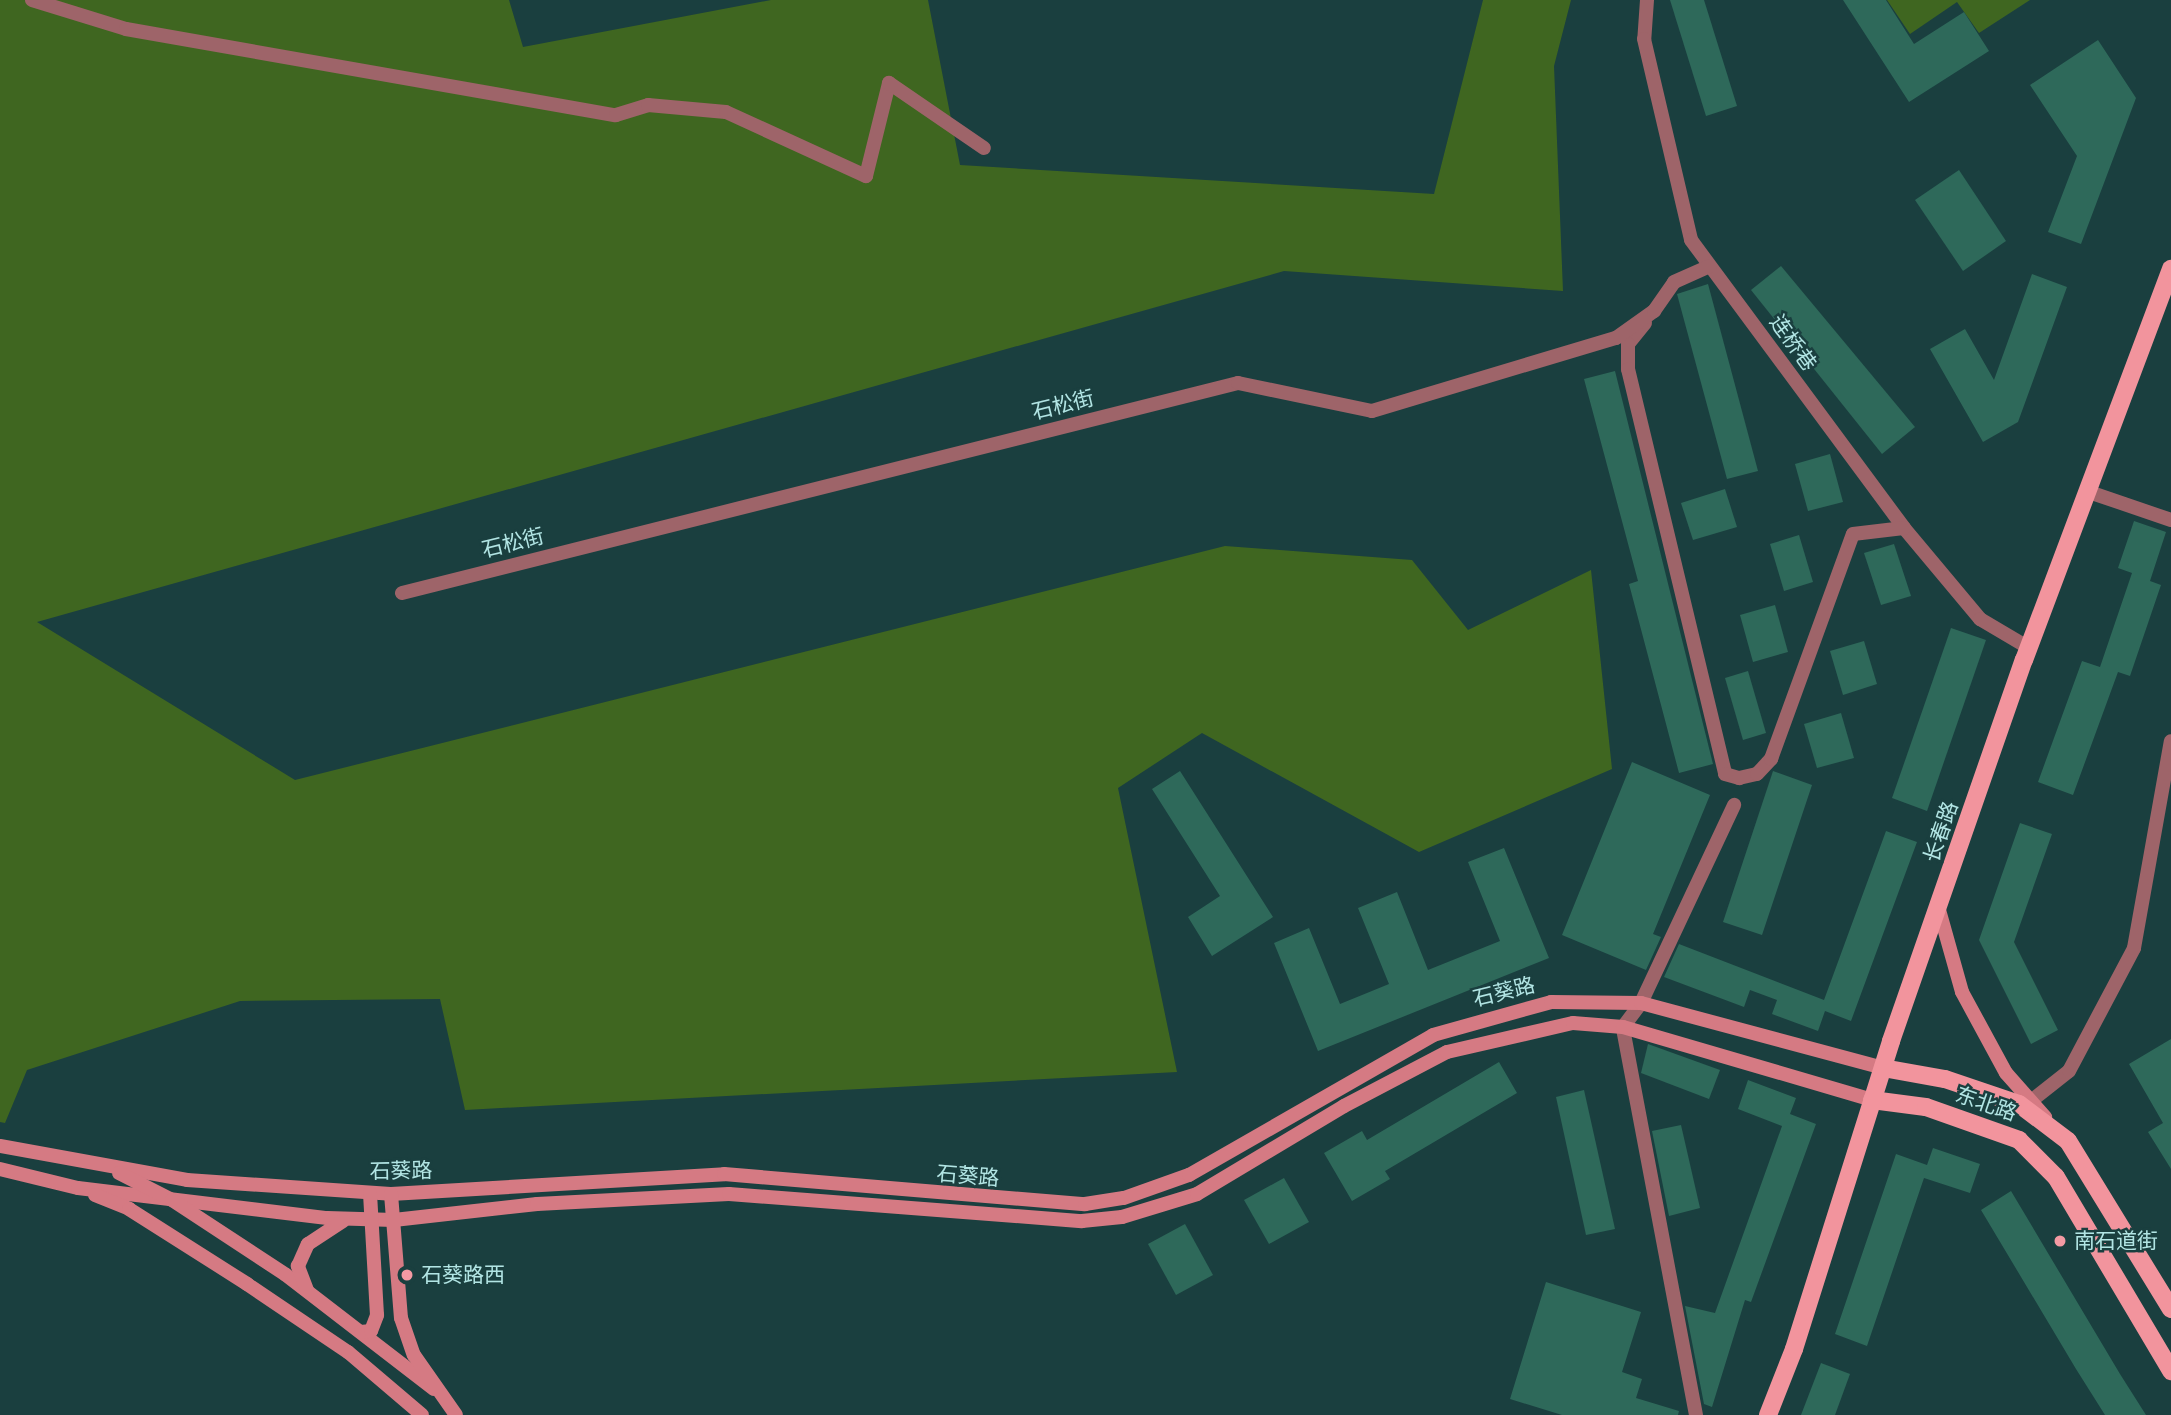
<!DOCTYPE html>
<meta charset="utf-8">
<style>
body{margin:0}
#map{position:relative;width:2171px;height:1415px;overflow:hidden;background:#1a3f3f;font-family:Arial,"Noto Sans SC",sans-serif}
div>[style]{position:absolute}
.green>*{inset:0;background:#3f6620}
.building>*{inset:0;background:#2e695a}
.pedestrian>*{height:14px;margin:-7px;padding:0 7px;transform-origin:7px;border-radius:7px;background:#9e6469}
.minor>*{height:14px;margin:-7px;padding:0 7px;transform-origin:7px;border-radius:7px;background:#9e6469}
.secondary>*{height:14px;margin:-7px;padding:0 7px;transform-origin:7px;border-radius:7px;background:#d57a83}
.primary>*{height:18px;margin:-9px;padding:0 9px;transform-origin:9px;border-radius:9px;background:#f2949d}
.dots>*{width:19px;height:19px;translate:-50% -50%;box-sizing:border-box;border:4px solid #1a3f3f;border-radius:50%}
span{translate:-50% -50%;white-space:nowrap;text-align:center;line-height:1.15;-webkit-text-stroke:5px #1a3f3f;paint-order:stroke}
.street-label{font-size:21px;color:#b2e5e4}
.poi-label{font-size:21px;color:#b2e5e4}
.left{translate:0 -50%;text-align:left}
</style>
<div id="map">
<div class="green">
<div style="clip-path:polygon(0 0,509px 0,523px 47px,771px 0,928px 0,960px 165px,1434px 194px,1483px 0,1571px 0,1554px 66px,1563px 291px,1284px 271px,37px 622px,295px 780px,1225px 546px,1412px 560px,1468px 630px,1591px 570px,1612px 769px,1419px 852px,1202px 733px,1118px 788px,1177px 1072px,465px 1110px,440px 999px,240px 1001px,27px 1070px,5px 1123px,0 1122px)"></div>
<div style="clip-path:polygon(1887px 0,2030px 0,1979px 33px,1957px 2px,1910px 34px)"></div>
</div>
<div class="building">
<div style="clip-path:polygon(1670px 0,1704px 0,1737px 106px,1706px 116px)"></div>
<div style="clip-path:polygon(1843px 0,1886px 0,1914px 44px,1964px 12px,1989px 51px,1909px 102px)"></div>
<div style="clip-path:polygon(2098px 40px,2136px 98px,2081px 244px,2048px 232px,2077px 156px,2030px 85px)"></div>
<div style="clip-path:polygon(1959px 170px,2006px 241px,1963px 271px,1915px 200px)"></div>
<div style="clip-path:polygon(1781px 266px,1915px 427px,1882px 454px,1751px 290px)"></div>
<div style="clip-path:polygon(2032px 274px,2067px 287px,2018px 422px,1983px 442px,1930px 349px,1965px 329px,1994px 380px)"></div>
<div style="clip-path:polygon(1708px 284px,1758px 471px,1727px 479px,1677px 294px)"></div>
<div style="clip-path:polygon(1615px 371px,1713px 764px,1679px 773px,1629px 584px,1638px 581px,1584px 379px)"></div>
<div style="clip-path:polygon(1830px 454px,1843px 502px,1808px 511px,1795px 464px)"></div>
<div style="clip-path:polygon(1725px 489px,1737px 527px,1693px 540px,1681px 503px)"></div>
<div style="clip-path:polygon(2134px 521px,2166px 532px,2150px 581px,2161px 585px,2130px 676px,2118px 672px,2073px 795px,2038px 782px,2082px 661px,2100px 667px,2132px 573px,2118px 568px)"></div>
<div style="clip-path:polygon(1799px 535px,1813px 582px,1784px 591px,1770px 544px)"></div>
<div style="clip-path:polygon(1894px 544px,1911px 596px,1881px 605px,1864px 553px)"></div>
<div style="clip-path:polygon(1775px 605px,1788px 652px,1753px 662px,1740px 615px)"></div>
<div style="clip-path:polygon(1951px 628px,1986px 640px,1927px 811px,1892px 798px)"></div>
<div style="clip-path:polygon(1864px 641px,1877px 684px,1843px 695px,1830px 651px)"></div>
<div style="clip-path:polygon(1748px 671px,1766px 733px,1743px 740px,1725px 678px)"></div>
<div style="clip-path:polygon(1841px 713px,1854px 758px,1817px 768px,1804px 724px)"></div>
<div style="clip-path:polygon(1632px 762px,1710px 795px,1653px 934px,1661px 937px,1646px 970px,1562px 935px)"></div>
<div style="clip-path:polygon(1180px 771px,1273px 917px,1212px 956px,1188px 917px,1220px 896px,1152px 789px)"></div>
<div style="clip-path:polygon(1773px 771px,1812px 785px,1762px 935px,1723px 922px)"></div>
<div style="clip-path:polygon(2020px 823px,2052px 834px,2014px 942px,2058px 1030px,2031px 1044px,1979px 940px)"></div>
<div style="clip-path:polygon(1886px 831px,1917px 842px,1851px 1021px,1825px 1011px,1818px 1031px,1772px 1014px,1777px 1000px,1750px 990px,1744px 1007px,1664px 977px,1679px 944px,1824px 1000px)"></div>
<div style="clip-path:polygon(1504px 848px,1549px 958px,1318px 1051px,1274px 943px,1309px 928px,1340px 1004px,1389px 984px,1358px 908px,1397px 892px,1428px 970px,1500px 941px,1468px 862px)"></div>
<div style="clip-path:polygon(2171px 1039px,2171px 1169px,2148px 1132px,2163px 1123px,2129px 1064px)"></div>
<div style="clip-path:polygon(1648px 1044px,1720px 1070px,1709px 1099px,1641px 1073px)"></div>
<div style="clip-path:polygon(1499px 1062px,1517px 1093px,1385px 1171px,1390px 1179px,1352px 1201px,1324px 1153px,1362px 1131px,1367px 1140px)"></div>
<div style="clip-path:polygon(1748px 1080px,1796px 1098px,1790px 1114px,1816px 1124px,1751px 1302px,1745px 1300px,1712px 1407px,1704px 1404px,1685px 1306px,1715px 1313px,1782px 1126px,1738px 1109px)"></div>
<div style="clip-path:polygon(1584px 1090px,1615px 1229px,1586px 1235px,1556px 1097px)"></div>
<div style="clip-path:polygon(1681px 1125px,1700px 1208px,1669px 1216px,1652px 1131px)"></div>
<div style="clip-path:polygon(1933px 1148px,1980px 1164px,1970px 1193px,1924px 1178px,1867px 1346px,1835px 1334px,1896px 1154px,1927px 1165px)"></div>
<div style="clip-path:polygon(1284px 1178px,1309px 1222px,1269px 1244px,1244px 1200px)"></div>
<div style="clip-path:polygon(2011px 1191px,2120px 1374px,2146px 1415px,2105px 1415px,2076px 1369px,1981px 1210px)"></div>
<div style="clip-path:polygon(1185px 1224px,1213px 1275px,1176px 1295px,1148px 1244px)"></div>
<div style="clip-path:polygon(1546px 1282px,1641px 1312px,1622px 1372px,1642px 1379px,1636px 1398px,1679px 1411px,1678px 1415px,1562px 1415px,1510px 1399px)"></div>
<div style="clip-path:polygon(1821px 1363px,1850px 1374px,1835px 1415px,1801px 1415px)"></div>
</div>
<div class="pedestrian">
<div style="left:32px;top:0;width:98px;rotate:17.1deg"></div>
<div style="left:126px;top:29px;width:497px;rotate:10deg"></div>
<div style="left:616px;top:115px;width:34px;rotate:-17deg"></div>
<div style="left:648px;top:105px;width:78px;rotate:5.1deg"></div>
<div style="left:726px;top:112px;width:154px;rotate:24.6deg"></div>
<div style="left:866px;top:176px;width:96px;rotate:-76.1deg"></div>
<div style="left:889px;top:83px;width:115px;rotate:34.4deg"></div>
</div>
<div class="minor">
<div style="left:1647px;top:0;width:39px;rotate:94deg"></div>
<div style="left:1644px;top:39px;width:206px;rotate:76.8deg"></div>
<div style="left:1691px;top:240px;width:358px;rotate:53.5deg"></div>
<div style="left:1904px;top:528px;width:119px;rotate:50.1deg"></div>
<div style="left:1980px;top:619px;width:57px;rotate:30.6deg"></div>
<div style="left:1645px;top:323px;width:27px;rotate:129deg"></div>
<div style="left:1628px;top:344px;width:25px;rotate:90deg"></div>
<div style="left:1628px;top:369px;width:416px;rotate:76.5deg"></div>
<div style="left:1725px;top:774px;width:15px;rotate:16deg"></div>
<div style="left:1739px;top:778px;width:18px;rotate:-13deg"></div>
<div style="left:1757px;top:774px;width:21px;rotate:-47deg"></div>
<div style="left:1771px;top:759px;width:239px;rotate:-70deg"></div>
<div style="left:1853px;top:534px;width:51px;rotate:-6.7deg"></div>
<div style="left:2086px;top:491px;width:90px;rotate:18.8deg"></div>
<div style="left:402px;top:593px;width:862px;rotate:-14.1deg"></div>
<div style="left:1238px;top:383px;width:137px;rotate:11.8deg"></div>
<div style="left:1372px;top:411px;width:255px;rotate:-16.7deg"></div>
<div style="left:1616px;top:338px;width:47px;rotate:-35.4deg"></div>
<div style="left:1654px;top:311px;width:35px;rotate:-55deg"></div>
<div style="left:1674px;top:282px;width:39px;rotate:-24deg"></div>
<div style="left:2031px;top:1101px;width:48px;rotate:-38.3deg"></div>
<div style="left:2069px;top:1071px;width:139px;rotate:-62.1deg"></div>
<div style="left:2134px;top:948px;width:210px;rotate:-79.9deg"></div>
<div style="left:1696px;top:1415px;width:395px;rotate:-100.7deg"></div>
<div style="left:1623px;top:1027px;width:30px;rotate:-53deg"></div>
<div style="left:1641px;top:1003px;width:219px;rotate:-64.8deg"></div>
</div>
<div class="secondary">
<div style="left:1939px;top:910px;width:85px;rotate:74.3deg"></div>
<div style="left:1962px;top:992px;width:92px;rotate:61.5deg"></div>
<div style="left:2006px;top:1073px;width:59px;rotate:48.4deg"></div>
<div style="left:0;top:1146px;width:190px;rotate:10.3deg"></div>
<div style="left:187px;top:1180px;width:204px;rotate:3.9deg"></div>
<div style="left:391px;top:1194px;width:334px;rotate:-3.4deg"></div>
<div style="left:724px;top:1174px;width:362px;rotate:4.8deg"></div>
<div style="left:1085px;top:1204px;width:39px;rotate:-9deg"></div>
<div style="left:1124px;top:1198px;width:69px;rotate:-19.5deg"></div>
<div style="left:1189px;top:1175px;width:281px;rotate:-29.8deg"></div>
<div style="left:1433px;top:1035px;width:123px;rotate:-15.6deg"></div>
<div style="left:1551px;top:1002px;width:90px;rotate:0.6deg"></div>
<div style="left:1641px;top:1003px;width:251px;rotate:15deg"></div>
<div style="left:0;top:1169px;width:80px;rotate:13.7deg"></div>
<div style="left:78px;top:1188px;width:251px;rotate:6.9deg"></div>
<div style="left:327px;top:1218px;width:67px;rotate:1.7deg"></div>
<div style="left:394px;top:1220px;width:144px;rotate:-6.4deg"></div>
<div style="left:537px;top:1204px;width:192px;rotate:-3deg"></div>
<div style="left:729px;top:1194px;width:354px;rotate:4.4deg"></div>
<div style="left:1082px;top:1221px;width:40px;rotate:-5.7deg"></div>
<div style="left:1122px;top:1217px;width:78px;rotate:-17deg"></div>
<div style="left:1197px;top:1194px;width:171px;rotate:-30.9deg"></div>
<div style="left:1344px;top:1106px;width:116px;rotate:-27.7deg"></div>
<div style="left:1447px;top:1052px;width:129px;rotate:-13deg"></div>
<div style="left:1573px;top:1023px;width:50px;rotate:4.6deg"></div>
<div style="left:1623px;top:1027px;width:259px;rotate:16.3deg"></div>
<div style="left:119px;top:1173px;width:59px;rotate:27deg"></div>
<div style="left:172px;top:1200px;width:136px;rotate:33.3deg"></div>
<div style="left:286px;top:1275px;width:187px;rotate:37.6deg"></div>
<div style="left:391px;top:1194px;width:124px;rotate:85.4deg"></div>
<div style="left:401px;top:1318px;width:39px;rotate:71deg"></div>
<div style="left:414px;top:1355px;width:73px;rotate:55deg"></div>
<div style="left:95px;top:1195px;width:37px;rotate:22deg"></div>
<div style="left:129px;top:1209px;width:140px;rotate:32.4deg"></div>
<div style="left:247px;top:1284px;width:122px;rotate:34deg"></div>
<div style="left:348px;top:1352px;width:97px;rotate:40.4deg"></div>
<div style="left:307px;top:1290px;width:26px;rotate:-111deg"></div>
<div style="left:298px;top:1266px;width:24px;rotate:-66deg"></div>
<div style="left:308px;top:1244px;width:42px;rotate:-33.3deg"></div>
<div style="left:361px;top:1332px;width:10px;rotate:-6deg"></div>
<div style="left:371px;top:1331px;width:17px;rotate:-69deg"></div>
<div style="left:377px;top:1315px;width:122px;rotate:-93.3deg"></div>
</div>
<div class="primary">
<div style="left:1883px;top:1068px;width:63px;rotate:10.1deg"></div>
<div style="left:1945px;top:1079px;width:78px;rotate:18.7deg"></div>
<div style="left:2019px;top:1104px;width:61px;rotate:37.1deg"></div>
<div style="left:2068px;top:1141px;width:197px;rotate:58.5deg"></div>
<div style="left:1872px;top:1100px;width:54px;rotate:7.4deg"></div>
<div style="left:1926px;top:1107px;width:99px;rotate:19.5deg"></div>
<div style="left:2019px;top:1140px;width:52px;rotate:45deg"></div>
<div style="left:2056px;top:1177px;width:226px;rotate:59.3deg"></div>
<div style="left:1768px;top:1415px;width:71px;rotate:-68.5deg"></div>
<div style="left:1794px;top:1349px;width:323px;rotate:-72.5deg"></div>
<div style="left:1891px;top:1041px;width:404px;rotate:-70.8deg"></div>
<div style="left:2024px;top:660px;width:418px;rotate:-69.4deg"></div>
</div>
<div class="dots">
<div style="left:2060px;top:1241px;background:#f49aa3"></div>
<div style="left:407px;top:1275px;background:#f49aa3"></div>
</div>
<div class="street-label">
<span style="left:1793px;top:343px;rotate:54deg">连桥巷</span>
<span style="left:1063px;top:405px;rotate:-14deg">石松街</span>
<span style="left:513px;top:543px;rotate:-14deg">石松街</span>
<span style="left:1941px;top:832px;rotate:-71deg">长春路</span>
<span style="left:1504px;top:992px;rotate:-14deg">石葵路</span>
<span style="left:1986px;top:1104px;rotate:19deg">东北路</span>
<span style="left:401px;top:1171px;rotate:-1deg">石葵路</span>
<span style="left:968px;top:1176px;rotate:5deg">石葵路</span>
</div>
<div class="poi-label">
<span class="left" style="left:2074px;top:1241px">南石道街</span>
<span class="left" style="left:421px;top:1275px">石葵路西</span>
</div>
</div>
